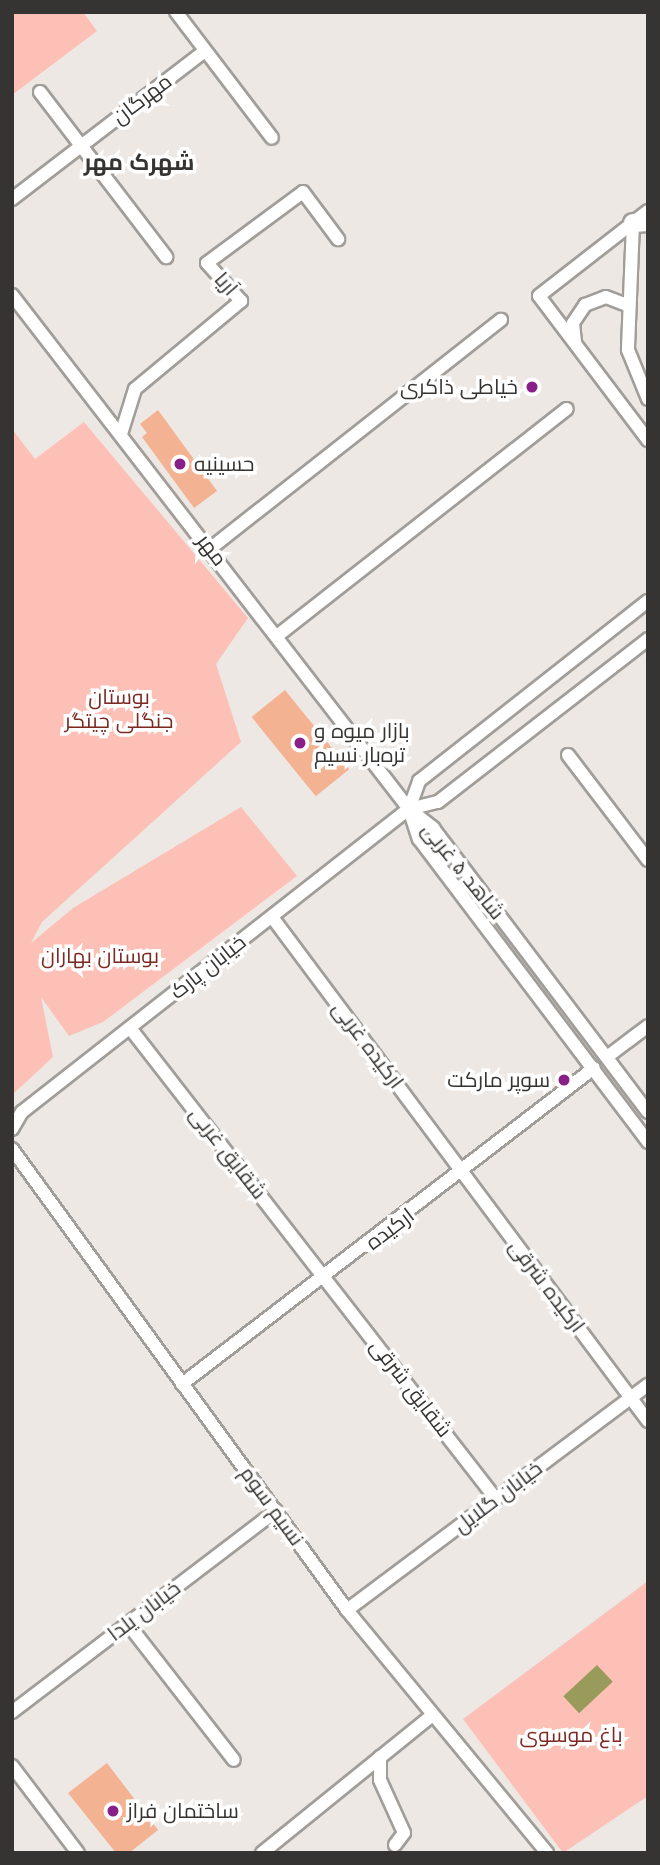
<!DOCTYPE html>
<html>
<head>
<meta charset="utf-8">
<style>
  body { margin:0 }
  #map { position:relative; width:660px; height:1865px; overflow:hidden; background:#ede8e4; font-family:Arial,Cairo,sans-serif }
  div>[style] { position:absolute }
  [style*='--x'] { left:calc(var(--x)*1px); top:calc(var(--y)*1px); width:calc(var(--w)*1px); rotate:calc(var(--a)*1deg) }
  .green>* { inset:0; background:#fdc0b6 }
  .water>* { inset:0; background:#999b5a; transform-origin:0 0 }
  .building>* { inset:0; background:#f3b392; transform-origin:0 0 }
  .roads { filter:drop-shadow(2px 0 #a19d99) drop-shadow(-2px 0 #a19d99) drop-shadow(0 2px #a19d99) drop-shadow(0 -2px #a19d99) }
  .street>* { height:12px; margin:-6px; padding:0 6px; transform-origin:6px; border-radius:6px; background:#fff }
  .secondary>* { height:18px; margin:-9px; padding:0 9px; transform-origin:9px; border-radius:9px; background:#fff }
  .dots>* { width:19px; height:19px; translate:-50% -50%; box-sizing:border-box; border:4px solid #fff; border-radius:50% }
  span { translate:-50% -50%; white-space:nowrap; text-align:center; line-height:1.15; -webkit-text-stroke:7px #fff; paint-order:stroke }
  .street-label { font-size:21px; color:#353432 }
  .poi-label { font-size:21px; color:#353432 }
  .right { translate:-100% -50%; text-align:right }
  .left { translate:0 -50%; text-align:left }
  .park-label { font-size:21px; color:#7c2921 }
  .neighbourhood-label { font-size:23px; color:#353432; font-weight:700 }
  .frame { position:absolute; inset:0; border:14px solid #353432; pointer-events:none }
</style>
</head>
<body>
<div id="map">
  <div class="green">
    <div style="clip-path:polygon(12px 12px,83px 12px,97px 31px,12px 95px)"></div>
    <div style="clip-path:polygon(84px 422px,248px 618px,216px 664px,241px 742px,42px 922px,31px 943px,73px 908px,241px 807px,297px 876px,103px 1022px,69px 1036px,41px 997px,53px 1057px,12px 1095px,12px 429px,35px 459px)"></div>
    <div style="clip-path:polygon(648px 1581px,648px 1796px,563px 1853px,463px 1719px)"></div>
  </div>
  <div class="water">
    <div style="left:597px;top:1665px;width:23px;height:46px;rotate:47deg"></div>
  </div>
  <div class="building">
    <div style="clip-path:polygon(158px 410px,217px 491px,194px 508px,142px 437px,147px 433px,140px 424px)"></div>
    <div style="left:285px;top:690px;width:102px;height:43px;rotate:51deg"></div>
    <div style="clip-path:polygon(107px 1763px,158px 1830px,129px 1853px,116px 1853px,68px 1793px)"></div>
  </div>
  <div class="roads">
    <div class="street">
      <div style="--x:176;--y:12;--w:158;--a:52.7"></div>
      <div style="--x:40;--y:92;--w:208;--a:52.6"></div>
      <div style="--x:12;--y:199;--w:243;--a:-37.5"></div>
      <div style="--x:648;--y:211;--w:138;--a:142.1"></div>
      <div style="--x:539;--y:296;--w:181;--a:52.9"></div>
      <div style="--x:633;--y:223;--w:127;--a:92.3"></div>
      <div style="--x:628;--y:350;--w:53;--a:67.8"></div>
      <div style="--x:12;--y:295;--w:649;--a:52.32"></div>
      <div style="--x:409;--y:809;--w:31;--a:38"></div>
      <div style="--x:433;--y:828;--w:356;--a:52.9"></div>
      <div style="--x:575;--y:342;--w:19;--a:-96"></div>
      <div style="--x:573;--y:323;--w:22;--a:-56"></div>
      <div style="--x:585;--y:305;--w:22;--a:-21"></div>
      <div style="--x:606;--y:297;--w:25;--a:21"></div>
      <div style="--x:121;--y:434;--w:47;--a:-72.7"></div>
      <div style="--x:135;--y:389;--w:138;--a:-39.7"></div>
      <div style="--x:241;--y:301;--w:51;--a:-131.8"></div>
      <div style="--x:207;--y:263;--w:119;--a:-36.5"></div>
      <div style="--x:303;--y:192;--w:59;--a:53.3"></div>
      <div style="--x:211;--y:548;--w:369;--a:-38.2"></div>
      <div style="--x:277;--y:636;--w:368;--a:-38.1"></div>
      <div style="--x:568;--y:755;--w:132;--a:52.7"></div>
      <div style="--x:409;--y:809;--w:32;--a:72"></div>
      <div style="--x:419;--y:839;--w:380;--a:52.9"></div>
      <div style="--x:409;--y:809;--w:30;--a:-70"></div>
      <div style="--x:419;--y:781;--w:291;--a:-38.2"></div>
      <div style="--x:272;--y:917;--w:629;--a:53.28"></div>
      <div style="--x:130;--y:1028;--w:596;--a:52.15"></div>
      <div style="--x:607;--y:1057;--w:51;--a:-37.1"></div>
      <div style="--x:12;--y:1129;--w:20;--a:-60"></div>
      <div style="--x:22;--y:1112;--w:492;--a:-38.1"></div>
      <div style="--x:409;--y:809;--w:30;--a:-14"></div>
      <div style="--x:438;--y:802;--w:266;--a:-37.8"></div>
      <div style="--x:12;--y:1149;--w:570;--a:53.99"></div>
      <div style="--x:347;--y:1610;--w:315;--a:50.5"></div>
      <div style="--x:182;--y:1384;--w:519;--a:-37.49"></div>
      <div style="--x:347;--y:1610;--w:376;--a:-36.8"></div>
      <div style="--x:128;--y:1624;--w:172;--a:52.1"></div>
      <div style="--x:12;--y:1712;--w:332;--a:-37.3"></div>
      <div style="--x:380;--y:1757;--w:23;--a:90"></div>
      <div style="--x:380;--y:1780;--w:58;--a:65.6"></div>
      <div style="--x:404;--y:1833;--w:15;--a:127"></div>
      <div style="--x:12;--y:1766;--w:109;--a:52.8"></div>
      <div style="--x:262;--y:1853;--w:216;--a:-39"></div>
    </div>
    <div class="secondary">
      <div style="--x:633;--y:223;--w:15;--a:-4"></div>
    </div>
  </div>
  <div class="dots">
    <div style="left:532px;top:387px;background:#872189"></div>
    <div style="left:180px;top:464px;background:#872189"></div>
    <div style="left:300px;top:743px;background:#872189"></div>
    <div style="left:564px;top:1080px;background:#872189"></div>
    <div style="left:113px;top:1811px;background:#872189"></div>
  </div>
  <div class="street-label">
    <span style="left:142px;top:99px;rotate:-37deg">مهرگان</span>
    <span style="left:226px;top:284px;rotate:49deg">آریا</span>
    <span style="left:212px;top:550px;rotate:53deg">مهر</span>
    <span style="left:463px;top:871px;rotate:51deg">شاهد ۵ غربی</span>
    <span style="left:208px;top:967px;rotate:-38deg">خیابان پارک</span>
    <span style="left:368px;top:1045px;rotate:53deg">ارکیده غربی</span>
    <span style="left:228px;top:1153px;rotate:52deg">شقایق غربی</span>
    <span style="left:390px;top:1229px;rotate:-37deg">ارکیده</span>
    <span style="left:547px;top:1286px;rotate:53deg">ارکیده شرقی</span>
    <span style="left:411px;top:1388px;rotate:52deg">شقایق شرقی</span>
    <span style="left:498px;top:1497px;rotate:-37deg">خیابان گلایل</span>
    <span style="left:272px;top:1506px;rotate:54deg">نسیم سوم</span>
    <span style="left:144px;top:1611px;rotate:-37deg">خیابان یلدا</span>
  </div>
  <div class="poi-label">
    <span class="right" style="left:518px;top:387px">خیاطی ذاکری</span>
    <span class="left" style="left:194px;top:464px">حسینیه</span>
    <span class="left" style="left:314px;top:743px">بازار میوه و<br>تره‌بار نسیم</span>
    <span class="right" style="left:550px;top:1080px">سوپر مارکت</span>
    <span class="left" style="left:127px;top:1811px">ساختمان فراز</span>
  </div>
  <div class="park-label">
    <span style="left:119px;top:709px">بوستان<br>جنگلی چیتگر</span>
    <span style="left:100px;top:956px">بوستان بهاران</span>
    <span style="left:571px;top:1735px">باغ موسوی</span>
  </div>
  <div class="neighbourhood-label">
    <span style="left:139px;top:162px">شهرک مهر</span>
  </div>
  <div class="frame"></div>
</div>
</body>
</html>
